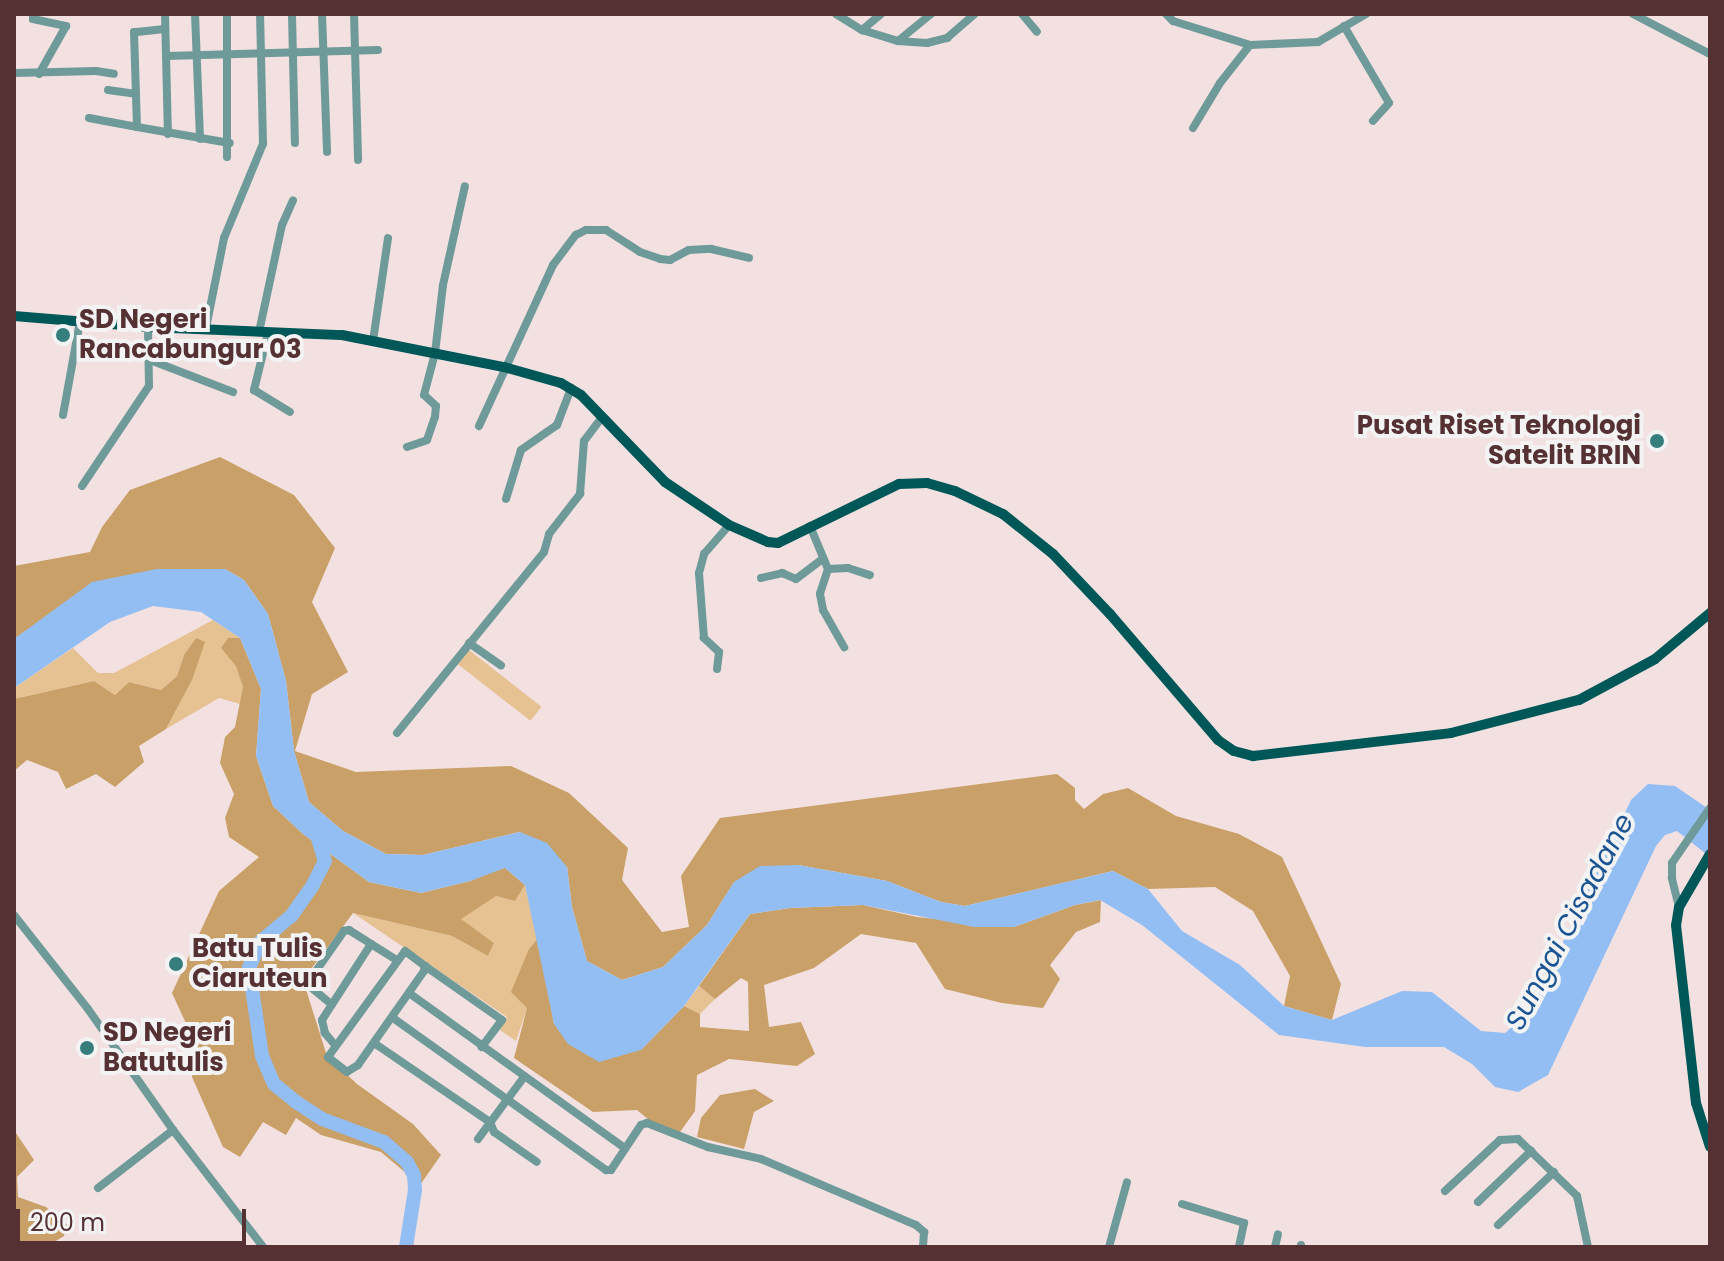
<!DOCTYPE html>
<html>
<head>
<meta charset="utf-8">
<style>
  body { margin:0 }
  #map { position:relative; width:1724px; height:1261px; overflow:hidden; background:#f3e0e1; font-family:Poppins,sans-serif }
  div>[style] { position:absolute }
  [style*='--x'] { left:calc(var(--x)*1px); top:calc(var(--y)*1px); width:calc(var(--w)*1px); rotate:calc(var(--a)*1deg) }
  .green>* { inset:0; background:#e6c292; transform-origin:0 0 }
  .forest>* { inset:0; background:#c9a067 }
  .water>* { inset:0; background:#93bef3 }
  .river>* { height:14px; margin:-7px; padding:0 7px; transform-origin:7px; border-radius:7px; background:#93bef3 }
  .minor>* { height:8px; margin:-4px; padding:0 4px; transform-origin:4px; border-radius:4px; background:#6e9a99 }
  .major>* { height:10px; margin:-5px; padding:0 5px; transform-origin:5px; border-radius:5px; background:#005757 }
  .dots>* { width:22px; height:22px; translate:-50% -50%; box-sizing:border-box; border:4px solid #f3f3f3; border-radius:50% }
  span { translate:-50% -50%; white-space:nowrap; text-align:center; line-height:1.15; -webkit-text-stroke:8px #f3f3f3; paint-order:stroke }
  .poi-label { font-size:26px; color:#553134; font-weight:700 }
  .left { translate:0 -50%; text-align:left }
  .right { translate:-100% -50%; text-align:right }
  .water-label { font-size:28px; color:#1b5493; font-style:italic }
  .frame { position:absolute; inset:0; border:16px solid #553134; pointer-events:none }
  .scale { position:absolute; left:16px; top:1209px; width:230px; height:36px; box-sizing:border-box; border:4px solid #553134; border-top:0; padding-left:10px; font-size:24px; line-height:28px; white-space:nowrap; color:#553134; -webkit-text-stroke:6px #f3f3f3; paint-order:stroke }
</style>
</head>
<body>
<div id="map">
  <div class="green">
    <div style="clip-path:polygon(213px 620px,240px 638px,228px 638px,243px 687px,240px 704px,219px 698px,166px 729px,192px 680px,184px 655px,177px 676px,161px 690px,129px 682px,115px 695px,94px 681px,14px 699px,14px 688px,73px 648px,98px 673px,114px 673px)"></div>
    <div style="left:469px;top:650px;width:92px;height:18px;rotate:38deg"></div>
    <div style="clip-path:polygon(525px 885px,538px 938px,529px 949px,527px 1008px,516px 1041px,500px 1030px,507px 1017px,353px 913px,452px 936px,488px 956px,494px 943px,461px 920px,464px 913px,496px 896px,515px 901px)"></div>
    <div style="clip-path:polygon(699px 986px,715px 999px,700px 1014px,684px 1006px)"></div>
  </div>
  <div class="forest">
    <div style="clip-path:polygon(220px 457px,294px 495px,335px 548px,312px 602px,348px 672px,312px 694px,295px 751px,356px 772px,511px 766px,569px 793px,628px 848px,622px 880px,662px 932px,689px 927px,681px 876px,720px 818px,1057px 774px,1075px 788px,1075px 800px,1084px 809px,1103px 794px,1128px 788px,1176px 816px,1239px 834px,1282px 857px,1341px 984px,1332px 1020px,1284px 1006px,1290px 976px,1253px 911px,1215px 887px,1148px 889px,1113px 871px,965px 906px,941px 902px,887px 881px,798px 865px,734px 882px,707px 925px,663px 967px,622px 980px,587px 961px,572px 907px,567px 867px,519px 832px,423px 855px,386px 854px,343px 831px,309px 802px,294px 751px,286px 681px,268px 614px,244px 580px,225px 569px,157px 569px,37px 623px,14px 639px,14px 566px,90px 552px,102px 527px,130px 490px)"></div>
    <div style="clip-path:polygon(196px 638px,205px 642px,192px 680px,166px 729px,139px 746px,144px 762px,115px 787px,96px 774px,66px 789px,58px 772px,27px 760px,14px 771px,14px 699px,94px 681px,115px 695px,129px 682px,161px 690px,177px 676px,184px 655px)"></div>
    <div style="clip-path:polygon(228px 638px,240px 638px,261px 689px,256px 756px,273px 806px,303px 834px,369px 882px,421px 893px,470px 881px,504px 867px,525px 885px,515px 901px,496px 896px,461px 919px,494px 943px,488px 956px,452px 936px,353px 913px,303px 980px,327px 1056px,357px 1084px,413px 1124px,441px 1155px,420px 1185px,381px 1152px,321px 1135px,296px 1118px,286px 1135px,263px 1122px,240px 1157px,223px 1147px,192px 1077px,196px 1045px,172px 993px,219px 891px,259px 857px,229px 837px,225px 818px,234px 794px,220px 763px,225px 737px,235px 727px,243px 687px,236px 666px,221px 648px)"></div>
    <div style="clip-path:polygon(1101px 900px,1100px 922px,1076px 932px,1050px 965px,1060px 979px,1043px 1008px,1002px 1003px,945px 989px,916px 943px,861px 934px,814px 968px,764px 985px,769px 1027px,801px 1022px,815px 1054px,797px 1066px,729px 1059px,697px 1075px,695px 1111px,680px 1132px,660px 1129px,637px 1110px,593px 1112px,514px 1058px,527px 1008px,511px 992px,529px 949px,538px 938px,554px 1024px,641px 1050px,684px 1006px,700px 1014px,700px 1027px,749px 1031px,748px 982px,741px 978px,715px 999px,699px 986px,750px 914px,790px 908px,863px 905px,917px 917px,1014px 927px,1075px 905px)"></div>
    <div style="clip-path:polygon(755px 1089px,774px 1101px,754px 1112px,744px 1149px,697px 1137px,701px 1118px,720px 1095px)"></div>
    <div style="clip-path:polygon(14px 1130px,34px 1160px,17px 1177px,18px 1197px,46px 1207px,67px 1225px,64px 1236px,46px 1247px,14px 1247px)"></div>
  </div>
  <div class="water">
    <div style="clip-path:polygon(157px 569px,225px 569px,244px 580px,268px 614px,286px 681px,294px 751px,309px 802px,343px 831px,386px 854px,423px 855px,520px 832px,547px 843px,567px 867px,572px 907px,587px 961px,622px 980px,663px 967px,707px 925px,734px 882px,760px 866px,798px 865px,887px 881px,941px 902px,965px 906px,1113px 871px,1148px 889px,1182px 931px,1240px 965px,1284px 1006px,1332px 1020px,1402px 991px,1432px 992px,1481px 1031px,1505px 1033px,1530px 1011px,1631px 800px,1648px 784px,1675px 786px,1710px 810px,1710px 857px,1677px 831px,1665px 835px,1656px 846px,1548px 1075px,1518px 1092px,1495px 1087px,1472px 1064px,1444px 1047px,1365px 1047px,1279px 1035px,1142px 925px,1100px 900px,1075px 905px,1014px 927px,974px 927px,863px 905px,790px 908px,750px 914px,684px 1006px,641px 1050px,599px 1062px,568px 1044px,554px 1024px,525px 885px,505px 868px,470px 881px,421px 893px,369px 882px,303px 834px,273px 806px,256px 756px,261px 689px,240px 638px,201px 612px,153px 606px,110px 622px,14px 688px,14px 639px,92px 582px)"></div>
  </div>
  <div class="river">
    <div style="--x:316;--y:832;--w:30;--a:73"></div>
    <div style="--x:325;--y:861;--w:27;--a:117"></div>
    <div style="--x:313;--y:885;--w:38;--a:125"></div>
    <div style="--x:291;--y:916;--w:39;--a:140"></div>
    <div style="--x:261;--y:941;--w:30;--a:114"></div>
    <div style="--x:249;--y:968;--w:89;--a:81.6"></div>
    <div style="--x:262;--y:1056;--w:30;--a:67"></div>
    <div style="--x:274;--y:1084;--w:28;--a:39"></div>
    <div style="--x:296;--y:1102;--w:31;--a:33"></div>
    <div style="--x:322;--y:1119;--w:66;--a:20.4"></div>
    <div style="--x:384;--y:1142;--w:30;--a:41"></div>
    <div style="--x:407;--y:1162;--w:15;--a:62"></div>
    <div style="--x:414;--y:1175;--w:15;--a:86"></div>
    <div style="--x:415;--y:1190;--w:58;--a:99"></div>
  </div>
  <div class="minor">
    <div style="--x:33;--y:14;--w:5;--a:90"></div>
    <div style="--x:33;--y:19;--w:34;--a:12"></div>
    <div style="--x:66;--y:26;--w:55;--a:119.4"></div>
    <div style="--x:165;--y:14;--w:120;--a:88.6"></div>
    <div style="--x:195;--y:14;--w:125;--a:87.7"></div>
    <div style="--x:227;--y:14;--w:143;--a:90"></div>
    <div style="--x:292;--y:14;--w:129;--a:88.7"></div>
    <div style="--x:322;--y:14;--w:138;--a:87.9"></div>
    <div style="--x:354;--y:14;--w:146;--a:88.4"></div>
    <div style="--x:836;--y:14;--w:31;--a:32"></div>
    <div style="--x:862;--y:30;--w:38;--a:17"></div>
    <div style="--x:898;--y:41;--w:29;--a:4"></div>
    <div style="--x:927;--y:43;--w:21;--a:-14"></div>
    <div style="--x:947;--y:38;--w:37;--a:-41"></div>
    <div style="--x:1022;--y:14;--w:23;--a:50"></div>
    <div style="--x:1166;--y:14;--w:10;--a:45"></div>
    <div style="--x:1173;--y:21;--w:81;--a:17.3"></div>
    <div style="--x:1250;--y:45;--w:68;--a:-2.5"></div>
    <div style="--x:1318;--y:42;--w:56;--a:-30.3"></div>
    <div style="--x:1633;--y:14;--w:87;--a:27.5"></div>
    <div style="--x:1344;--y:26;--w:89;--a:59.7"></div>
    <div style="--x:1389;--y:103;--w:24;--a:132"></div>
    <div style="--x:165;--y:29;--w:31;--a:174"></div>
    <div style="--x:134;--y:32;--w:95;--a:88.2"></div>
    <div style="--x:137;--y:127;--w:94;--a:9.8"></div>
    <div style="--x:862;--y:30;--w:25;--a:-40"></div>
    <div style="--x:898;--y:41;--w:43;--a:-39.3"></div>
    <div style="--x:167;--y:56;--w:211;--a:-1.6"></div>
    <div style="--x:14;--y:73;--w:82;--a:-1.4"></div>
    <div style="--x:96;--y:71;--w:18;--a:9"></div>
    <div style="--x:108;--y:90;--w:28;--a:8"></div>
    <div style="--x:89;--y:118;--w:49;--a:10.6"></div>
    <div style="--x:1193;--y:128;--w:52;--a:-59"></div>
    <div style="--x:1220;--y:83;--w:48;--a:-51.7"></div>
    <div style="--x:206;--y:328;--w:92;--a:-78.7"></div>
    <div style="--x:224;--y:238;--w:102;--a:-67.5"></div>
    <div style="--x:263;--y:144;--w:130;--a:-91.3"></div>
    <div style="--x:259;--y:332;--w:109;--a:-77.9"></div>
    <div style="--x:282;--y:225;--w:27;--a:-66"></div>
    <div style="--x:268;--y:333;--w:59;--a:103.8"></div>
    <div style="--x:254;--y:390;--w:42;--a:31.4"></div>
    <div style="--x:373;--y:341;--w:104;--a:-81.7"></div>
    <div style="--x:150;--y:360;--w:89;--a:21.1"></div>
    <div style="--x:63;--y:415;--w:96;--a:-79.7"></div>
    <div style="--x:479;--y:426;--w:177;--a:-65.3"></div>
    <div style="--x:553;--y:265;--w:38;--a:-53"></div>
    <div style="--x:576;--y:235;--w:11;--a:-27"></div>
    <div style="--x:586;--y:230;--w:20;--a:0"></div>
    <div style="--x:606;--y:230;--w:40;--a:32.9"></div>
    <div style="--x:640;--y:252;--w:21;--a:19"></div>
    <div style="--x:660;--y:259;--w:10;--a:6"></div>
    <div style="--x:670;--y:260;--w:21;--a:-28"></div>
    <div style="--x:689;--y:250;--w:22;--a:-3"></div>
    <div style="--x:711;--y:249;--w:39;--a:13"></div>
    <div style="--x:407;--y:447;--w:21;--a:-19"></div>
    <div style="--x:427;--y:440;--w:24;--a:-71"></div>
    <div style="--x:435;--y:417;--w:11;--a:-85"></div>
    <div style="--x:436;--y:406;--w:16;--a:-137"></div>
    <div style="--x:424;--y:395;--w:43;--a:-75.3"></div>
    <div style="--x:435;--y:353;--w:68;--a:-83.3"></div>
    <div style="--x:443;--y:285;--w:101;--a:-77.5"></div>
    <div style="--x:82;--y:486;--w:120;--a:-56.2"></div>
    <div style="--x:149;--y:386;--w:59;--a:-91"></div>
    <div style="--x:506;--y:499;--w:51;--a:-73"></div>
    <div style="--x:521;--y:450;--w:44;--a:-34.8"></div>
    <div style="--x:557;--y:425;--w:40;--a:-69"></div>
    <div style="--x:810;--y:526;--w:47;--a:67.3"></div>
    <div style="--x:828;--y:569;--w:26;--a:108"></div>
    <div style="--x:820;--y:594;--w:16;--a:79"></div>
    <div style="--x:823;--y:610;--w:43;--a:60.4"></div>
    <div style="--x:828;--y:569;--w:20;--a:-3"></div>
    <div style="--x:848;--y:568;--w:23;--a:18"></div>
    <div style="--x:761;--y:578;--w:22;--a:-13"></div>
    <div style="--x:782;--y:573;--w:15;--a:23"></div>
    <div style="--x:796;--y:579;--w:34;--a:-37"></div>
    <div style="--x:469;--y:643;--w:39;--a:35"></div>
    <div style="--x:717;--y:669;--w:17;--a:-83"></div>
    <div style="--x:719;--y:652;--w:21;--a:-137"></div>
    <div style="--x:704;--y:638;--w:65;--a:-94.4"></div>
    <div style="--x:699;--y:573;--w:20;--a:-75"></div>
    <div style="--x:704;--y:554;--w:38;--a:-49"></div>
    <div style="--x:397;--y:733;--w:233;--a:-50.9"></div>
    <div style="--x:544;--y:552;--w:19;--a:-74"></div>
    <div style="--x:549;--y:534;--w:51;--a:-52.2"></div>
    <div style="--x:580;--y:494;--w:53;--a:-85.7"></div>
    <div style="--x:584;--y:441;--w:30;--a:-53"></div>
    <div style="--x:1679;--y:907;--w:30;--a:-104"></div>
    <div style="--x:1672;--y:878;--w:15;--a:-90"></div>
    <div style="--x:1672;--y:863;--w:67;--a:-55.4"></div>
    <div style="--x:14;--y:915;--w:120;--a:51.8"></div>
    <div style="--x:88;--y:1009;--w:148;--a:54.9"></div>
    <div style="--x:173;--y:1130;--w:148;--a:52.4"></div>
    <div style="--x:405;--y:951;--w:25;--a:37"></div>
    <div style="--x:425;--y:966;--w:5;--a:101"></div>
    <div style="--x:424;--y:971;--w:115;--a:125.1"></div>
    <div style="--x:358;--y:1065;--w:13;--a:148"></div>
    <div style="--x:347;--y:1072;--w:24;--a:-142"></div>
    <div style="--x:328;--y:1057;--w:131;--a:-54"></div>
    <div style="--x:425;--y:966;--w:94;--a:35"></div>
    <div style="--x:502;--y:1020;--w:34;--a:127"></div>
    <div style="--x:409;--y:993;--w:266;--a:35.7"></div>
    <div style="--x:331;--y:1004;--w:31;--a:-140"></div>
    <div style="--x:307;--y:984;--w:65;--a:-55.1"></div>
    <div style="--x:344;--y:931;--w:5;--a:-11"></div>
    <div style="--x:349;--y:930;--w:26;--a:32"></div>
    <div style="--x:393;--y:1018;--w:262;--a:35.5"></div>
    <div style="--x:606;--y:1170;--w:5;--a:0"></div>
    <div style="--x:611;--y:1170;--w:54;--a:-56.3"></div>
    <div style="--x:641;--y:1125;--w:6;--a:-18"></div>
    <div style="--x:647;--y:1123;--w:66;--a:21.5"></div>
    <div style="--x:708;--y:1147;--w:54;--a:12.8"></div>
    <div style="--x:761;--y:1159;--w:168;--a:23.1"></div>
    <div style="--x:916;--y:1225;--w:11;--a:41"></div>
    <div style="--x:924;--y:1232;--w:15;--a:94"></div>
    <div style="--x:374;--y:1043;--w:140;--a:34.3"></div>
    <div style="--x:490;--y:1122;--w:11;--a:68"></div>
    <div style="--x:494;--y:1132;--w:52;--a:34.9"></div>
    <div style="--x:335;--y:1045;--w:16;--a:-130"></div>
    <div style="--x:325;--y:1033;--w:13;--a:-103"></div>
    <div style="--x:322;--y:1020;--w:90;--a:-57.2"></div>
    <div style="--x:371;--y:944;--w:31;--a:32"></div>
    <div style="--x:478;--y:1139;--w:77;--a:-53.4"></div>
    <div style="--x:98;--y:1188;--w:95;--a:-37.7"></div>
    <div style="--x:1445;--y:1191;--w:75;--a:-42.8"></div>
    <div style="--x:1500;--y:1140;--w:18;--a:-3"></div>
    <div style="--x:1518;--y:1139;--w:82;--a:44"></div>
    <div style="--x:1577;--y:1196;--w:52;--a:77.8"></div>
    <div style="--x:1478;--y:1202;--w:74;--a:-43.9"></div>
    <div style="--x:1182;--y:1204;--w:65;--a:17"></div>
    <div style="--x:1244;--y:1223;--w:25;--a:102"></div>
    <div style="--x:1498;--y:1225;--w:77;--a:-43.4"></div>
    <div style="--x:1109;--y:1247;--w:67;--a:-74.5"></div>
    <div style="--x:1275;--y:1247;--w:13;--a:-77"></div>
    <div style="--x:1301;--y:1247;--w:2;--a:-90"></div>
  </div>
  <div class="major">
    <div style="--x:14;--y:316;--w:134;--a:4.7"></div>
    <div style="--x:148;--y:327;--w:194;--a:2.4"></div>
    <div style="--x:342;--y:335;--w:165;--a:11.2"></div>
    <div style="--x:504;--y:367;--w:59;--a:15.7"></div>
    <div style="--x:561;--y:383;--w:23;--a:31"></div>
    <div style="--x:581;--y:395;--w:121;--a:46"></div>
    <div style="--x:665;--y:482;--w:77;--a:33.9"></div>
    <div style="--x:729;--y:525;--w:43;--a:23.6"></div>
    <div style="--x:768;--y:542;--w:10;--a:6"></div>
    <div style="--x:778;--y:543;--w:135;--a:-26"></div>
    <div style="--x:899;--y:484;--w:28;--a:-2"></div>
    <div style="--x:927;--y:483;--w:29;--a:16"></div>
    <div style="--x:955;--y:491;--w:53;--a:25.6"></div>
    <div style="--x:1003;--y:514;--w:64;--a:38.7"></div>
    <div style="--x:1053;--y:554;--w:83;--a:46.5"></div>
    <div style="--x:1110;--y:614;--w:166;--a:49.4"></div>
    <div style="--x:1218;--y:740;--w:19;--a:35"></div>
    <div style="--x:1234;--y:751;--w:20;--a:15"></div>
    <div style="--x:1253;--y:756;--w:199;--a:-6.6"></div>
    <div style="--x:1451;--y:733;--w:132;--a:-14.5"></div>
    <div style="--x:1579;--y:700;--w:86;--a:-28.3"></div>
    <div style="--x:1655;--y:659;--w:72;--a:-39.9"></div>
    <div style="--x:1710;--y:854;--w:61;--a:120.3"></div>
    <div style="--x:1679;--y:907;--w:18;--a:99"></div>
    <div style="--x:1676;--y:925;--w:179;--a:83.6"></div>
    <div style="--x:1696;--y:1103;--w:46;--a:72.3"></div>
  </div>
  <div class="dots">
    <div style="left:63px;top:335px;background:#357e7d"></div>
    <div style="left:1657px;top:441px;background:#357e7d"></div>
    <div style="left:176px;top:964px;background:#357e7d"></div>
    <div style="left:87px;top:1048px;background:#357e7d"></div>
  </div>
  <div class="poi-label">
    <span class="left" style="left:79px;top:335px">SD Negeri<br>Rancabungur 03</span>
    <span class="right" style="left:1641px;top:441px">Pusat Riset Teknologi<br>Satelit BRIN</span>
    <span class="left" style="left:192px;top:964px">Batu Tulis<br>Ciaruteun</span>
    <span class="left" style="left:103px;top:1048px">SD Negeri<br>Batutulis</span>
  </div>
  <div class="water-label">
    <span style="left:1570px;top:922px;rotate:-62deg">Sungai Cisadane</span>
  </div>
  <div class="frame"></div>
  <div class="scale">200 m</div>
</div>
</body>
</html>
